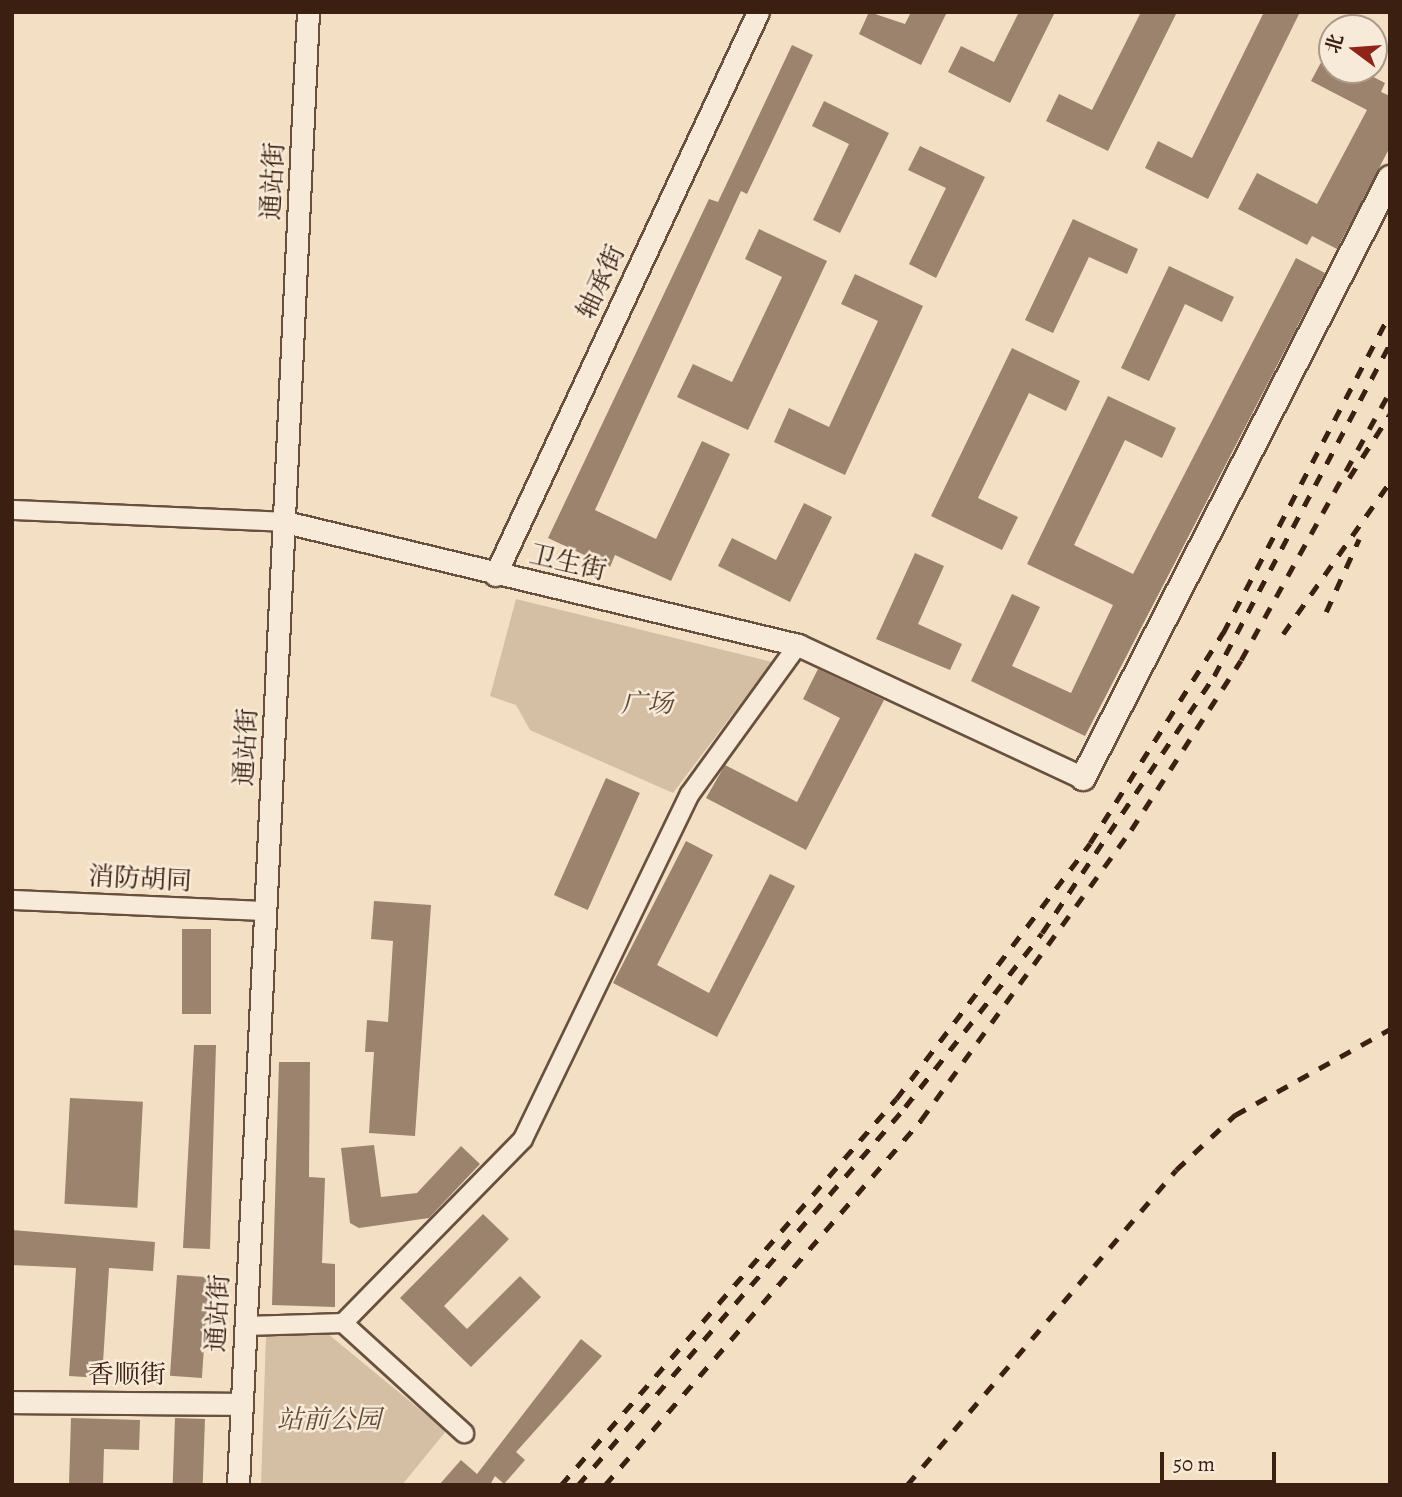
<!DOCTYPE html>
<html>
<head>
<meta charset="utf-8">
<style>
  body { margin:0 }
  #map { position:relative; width:1402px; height:1497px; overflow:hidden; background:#f3dfc3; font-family:Alegreya,"Noto Serif SC",serif }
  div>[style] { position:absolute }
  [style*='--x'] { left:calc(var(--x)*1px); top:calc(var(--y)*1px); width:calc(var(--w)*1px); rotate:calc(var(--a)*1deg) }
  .green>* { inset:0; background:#d4bfa5 }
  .building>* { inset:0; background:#9b836e; transform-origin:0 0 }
  .roads { filter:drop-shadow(2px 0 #69503e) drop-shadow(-2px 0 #69503e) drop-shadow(0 2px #69503e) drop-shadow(0 -2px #69503e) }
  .minor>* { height:18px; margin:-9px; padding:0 9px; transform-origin:9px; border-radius:9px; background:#f7ead8 }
  .tertiary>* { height:21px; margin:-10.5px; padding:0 10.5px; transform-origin:10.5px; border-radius:10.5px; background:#f7ead8 }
  .secondary>* { height:24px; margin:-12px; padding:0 12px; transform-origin:12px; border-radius:12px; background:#f7ead8 }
  .rail>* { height:4.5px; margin-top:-2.25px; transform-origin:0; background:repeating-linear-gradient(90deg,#3b2011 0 12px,transparent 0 24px) }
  span { translate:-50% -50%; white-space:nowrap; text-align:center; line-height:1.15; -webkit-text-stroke:5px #f7ead8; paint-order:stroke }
  .street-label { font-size:26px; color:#3b2011 }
  .park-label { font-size:26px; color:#614836; font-style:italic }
  .frame { position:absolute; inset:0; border:14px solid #3b2011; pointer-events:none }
  .north { position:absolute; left:1318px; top:14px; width:70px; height:70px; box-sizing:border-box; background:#f7ead8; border:2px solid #ac9988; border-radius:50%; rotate:286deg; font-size:19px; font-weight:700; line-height:28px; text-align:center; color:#3b2011 }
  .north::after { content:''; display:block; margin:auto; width:24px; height:32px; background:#8f2418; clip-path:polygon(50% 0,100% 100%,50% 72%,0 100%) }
  .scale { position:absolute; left:1160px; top:1452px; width:116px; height:32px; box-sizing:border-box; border:4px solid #3b2011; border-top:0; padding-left:9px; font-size:21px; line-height:24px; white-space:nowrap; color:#3b2011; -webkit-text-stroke:5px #f7ead8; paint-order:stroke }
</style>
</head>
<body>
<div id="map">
  <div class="green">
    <div style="clip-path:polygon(516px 599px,772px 662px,673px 793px,530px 730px,516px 705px,490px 696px)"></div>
    <div style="clip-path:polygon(328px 1334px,446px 1431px,402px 1485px,261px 1485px,266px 1336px)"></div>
  </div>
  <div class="building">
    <div style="clip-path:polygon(869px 12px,905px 24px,911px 12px,947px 12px,921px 65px,859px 34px)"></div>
    <div style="clip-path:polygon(1019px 12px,1055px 12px,1010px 103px,948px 72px,961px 46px,994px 62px)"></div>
    <div style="clip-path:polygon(1141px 12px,1177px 12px,1108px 151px,1046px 121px,1059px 94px,1092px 110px)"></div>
    <div style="clip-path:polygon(1264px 12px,1300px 12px,1208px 199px,1145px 168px,1158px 141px,1192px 158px)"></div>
    <div style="clip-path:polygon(1332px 42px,1332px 70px,1360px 70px,1385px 83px,1381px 92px,1390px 96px,1390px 147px,1337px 249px,1312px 236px,1307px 245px,1238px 209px,1257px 173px,1317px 204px,1367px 110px,1311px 81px)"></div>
    <div style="clip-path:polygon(792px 45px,813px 55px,747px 194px,741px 191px,595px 510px,656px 539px,702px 441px,730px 454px,671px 581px,615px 555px,610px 567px,548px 538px,709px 199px,718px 202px)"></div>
    <div style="clip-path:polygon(824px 101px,889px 133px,840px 233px,813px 220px,849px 144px,812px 126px)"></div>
    <div style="clip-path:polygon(920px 146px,985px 177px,936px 278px,909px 264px,946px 188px,908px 170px)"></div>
    <div style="clip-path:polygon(1073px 219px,1138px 249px,1127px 274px,1089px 257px,1053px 333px,1025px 320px)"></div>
    <div style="clip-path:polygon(759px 229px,827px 261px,748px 430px,677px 397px,693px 364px,732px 382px,782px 277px,745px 259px)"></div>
    <div style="clip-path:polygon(1296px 258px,1325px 273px,1085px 736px,971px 681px,1012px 594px,1040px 607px,1012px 666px,1071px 693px,1113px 605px,1027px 564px,1108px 396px,1176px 428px,1162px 458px,1125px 440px,1074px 545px,1133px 574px)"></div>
    <div style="clip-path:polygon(1169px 266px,1234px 297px,1222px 322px,1185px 304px,1149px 381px,1121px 368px)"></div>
    <div style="clip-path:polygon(855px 274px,923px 306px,845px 475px,774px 442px,789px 408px,829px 427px,878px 321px,841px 304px)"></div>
    <div style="clip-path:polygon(1012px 348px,1080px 381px,1066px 411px,1029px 393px,978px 498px,1018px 517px,1002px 550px,931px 516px)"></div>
    <div style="clip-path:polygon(804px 503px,832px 517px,790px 602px,718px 566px,732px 538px,776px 560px)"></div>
    <div style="clip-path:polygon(915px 553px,944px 566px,918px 624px,962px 644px,950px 670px,876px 639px)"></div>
    <div style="clip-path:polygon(818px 669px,884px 700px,806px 850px,706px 798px,725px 765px,797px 802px,840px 718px,803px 699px)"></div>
    <div style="left:606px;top:778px;width:37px;height:128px;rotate:24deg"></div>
    <div style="clip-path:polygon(686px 841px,713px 855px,657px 965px,709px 993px,770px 874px,795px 886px,717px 1037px,613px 983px)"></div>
    <div style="clip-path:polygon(374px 901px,431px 905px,415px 1136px,369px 1133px,374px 1052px,365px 1052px,367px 1020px,388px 1022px,393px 941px,371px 939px)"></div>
    <div style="left:182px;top:929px;width:29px;height:85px"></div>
    <div style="clip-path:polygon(194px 1045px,216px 1045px,210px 1249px,183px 1248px)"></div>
    <div style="clip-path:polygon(279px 1062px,310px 1062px,309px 1177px,325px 1178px,322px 1263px,335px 1264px,335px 1307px,272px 1305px)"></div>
    <div style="left:70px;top:1098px;width:73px;height:106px;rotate:3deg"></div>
    <div style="clip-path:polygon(374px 1145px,381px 1197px,417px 1193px,461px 1146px,480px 1164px,429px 1218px,359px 1228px,350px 1223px,341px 1148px)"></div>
    <div style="clip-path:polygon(483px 1214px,509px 1239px,444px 1306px,467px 1329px,520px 1276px,541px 1297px,471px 1367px,400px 1298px)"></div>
    <div style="clip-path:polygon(12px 1230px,155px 1242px,153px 1271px,109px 1268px,102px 1378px,69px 1376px,76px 1268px,12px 1265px)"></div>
    <div style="left:177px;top:1275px;width:32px;height:101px;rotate:4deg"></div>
    <div style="clip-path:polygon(581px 1339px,602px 1356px,516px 1452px,525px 1460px,504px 1484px,495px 1476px,490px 1485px,439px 1485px,461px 1460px,477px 1474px)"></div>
    <div style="clip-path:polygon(71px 1418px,140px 1420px,139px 1450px,104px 1449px,103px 1485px,69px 1485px)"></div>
    <div style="left:175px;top:1418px;width:30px;height:67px;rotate:2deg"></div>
  </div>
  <div class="roads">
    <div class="minor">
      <div style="--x:12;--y:510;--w:273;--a:2.5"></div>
      <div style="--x:12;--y:900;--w:254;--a:2.5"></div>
      <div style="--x:343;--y:1323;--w:164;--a:42.3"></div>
      <div style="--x:246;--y:1326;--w:97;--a:-1.8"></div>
      <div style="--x:343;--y:1323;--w:257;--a:-45.6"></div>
      <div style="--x:523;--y:1139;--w:383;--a:-64.2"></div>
      <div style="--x:690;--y:794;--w:184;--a:-54.1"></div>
    </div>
    <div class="tertiary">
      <div style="--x:285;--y:522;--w:528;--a:13.48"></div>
      <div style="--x:798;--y:645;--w:315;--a:25"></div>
      <div style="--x:495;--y:575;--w:621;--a:-64.96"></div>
      <div style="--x:12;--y:1402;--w:230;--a:0.5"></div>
      <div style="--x:238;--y:1485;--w:1475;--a:-87.28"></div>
    </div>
    <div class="secondary">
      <div style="--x:1083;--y:778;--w:674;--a:-62.9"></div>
    </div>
  </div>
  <div class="rail">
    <div style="--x:1349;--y:478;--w:76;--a:-57.4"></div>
    <div style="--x:1326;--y:612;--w:80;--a:-65.7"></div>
    <div style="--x:1283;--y:634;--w:186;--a:-54.9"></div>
    <div style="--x:561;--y:1485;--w:511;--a:-49.05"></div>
    <div style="--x:896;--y:1099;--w:321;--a:-52.8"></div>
    <div style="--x:1090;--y:843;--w:249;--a:-57.7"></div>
    <div style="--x:1223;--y:633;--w:361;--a:-62.4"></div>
    <div style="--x:578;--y:1485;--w:500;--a:-49.1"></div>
    <div style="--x:905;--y:1107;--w:221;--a:-51.8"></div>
    <div style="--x:1042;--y:933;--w:309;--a:-56.2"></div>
    <div style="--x:1214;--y:676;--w:377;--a:-62.1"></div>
    <div style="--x:605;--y:1485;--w:483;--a:-49.1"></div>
    <div style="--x:921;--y:1120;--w:358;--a:-54.1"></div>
    <div style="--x:1131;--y:830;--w:202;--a:-57.1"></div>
    <div style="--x:1241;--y:660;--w:308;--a:-61"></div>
    <div style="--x:907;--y:1485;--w:414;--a:-49.5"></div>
    <div style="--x:1176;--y:1170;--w:81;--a:-43"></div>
    <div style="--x:1235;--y:1115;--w:177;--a:-29"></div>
  </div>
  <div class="street-label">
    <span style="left:273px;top:181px;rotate:-87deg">通站街</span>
    <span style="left:601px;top:282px;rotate:-65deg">轴承街</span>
    <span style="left:568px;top:563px;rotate:13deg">卫生街</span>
    <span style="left:246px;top:747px;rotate:-87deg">通站街</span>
    <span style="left:140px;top:879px;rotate:3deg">消防胡同</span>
    <span style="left:218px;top:1313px;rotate:-87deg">通站街</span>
    <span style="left:127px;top:1375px">香顺街</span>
  </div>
  <div class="park-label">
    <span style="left:647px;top:704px">广场</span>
    <span style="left:329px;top:1420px">站前公园</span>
  </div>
  <div class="frame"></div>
  <div class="north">北</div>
  <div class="scale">50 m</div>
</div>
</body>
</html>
